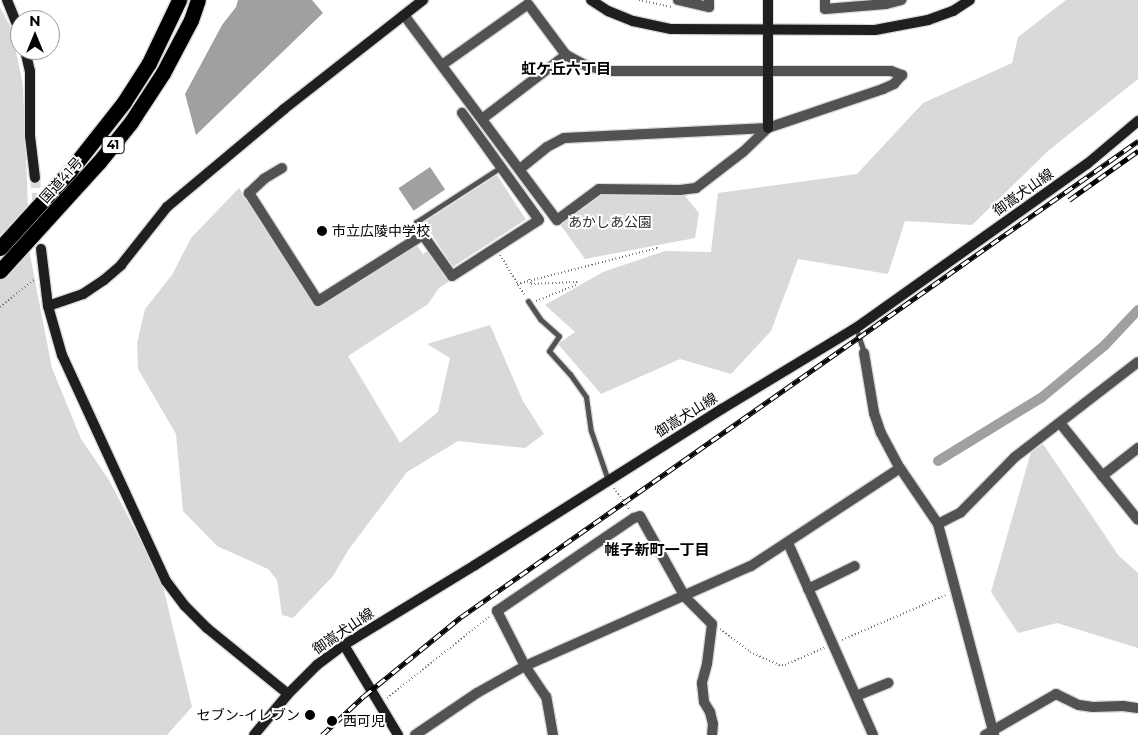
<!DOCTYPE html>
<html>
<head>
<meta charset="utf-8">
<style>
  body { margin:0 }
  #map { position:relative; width:1138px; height:735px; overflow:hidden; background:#fff; font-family:Montserrat,"Noto Sans JP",sans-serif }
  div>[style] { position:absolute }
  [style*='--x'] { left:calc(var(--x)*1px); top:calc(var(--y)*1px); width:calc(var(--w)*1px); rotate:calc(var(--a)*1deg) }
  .green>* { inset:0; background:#d9d9d9; transform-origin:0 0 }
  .water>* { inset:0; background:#a0a0a0; transform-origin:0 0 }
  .canal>* { height:10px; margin:-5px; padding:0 5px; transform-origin:5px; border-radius:5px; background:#a0a0a0 }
  .secondary-tunnel>* { height:10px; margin-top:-5px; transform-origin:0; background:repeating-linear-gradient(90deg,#d9d9d9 0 10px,transparent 0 15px) }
  .path>* { height:2px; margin-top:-1px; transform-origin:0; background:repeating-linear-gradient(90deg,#747474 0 1px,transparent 0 3.5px) }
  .roads { filter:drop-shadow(1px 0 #dbdbdb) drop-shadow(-1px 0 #dbdbdb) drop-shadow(0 1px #dbdbdb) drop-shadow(0 -1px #dbdbdb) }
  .lane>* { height:5px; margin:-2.5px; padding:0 2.5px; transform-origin:2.5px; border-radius:2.5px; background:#525252 }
  .street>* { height:10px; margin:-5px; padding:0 5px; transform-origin:5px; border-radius:5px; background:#525252 }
  .secondary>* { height:10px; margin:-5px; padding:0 5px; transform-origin:5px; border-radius:5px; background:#1f1f1f }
  .highway>* { height:15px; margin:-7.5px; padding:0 7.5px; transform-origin:7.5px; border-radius:7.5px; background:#000 }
  .rail>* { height:5px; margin-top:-2.5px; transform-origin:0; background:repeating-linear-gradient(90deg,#fff 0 9px,#000 0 18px); box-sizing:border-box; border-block:1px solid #000 }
  .dots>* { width:14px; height:14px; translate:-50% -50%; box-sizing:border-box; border:2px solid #fff; border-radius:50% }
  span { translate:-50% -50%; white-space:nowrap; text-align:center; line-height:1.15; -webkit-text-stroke:4px #fff; paint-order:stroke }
  .shield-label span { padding:1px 4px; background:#fff; border:1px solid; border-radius:4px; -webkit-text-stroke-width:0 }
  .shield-label { font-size:12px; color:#000; font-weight:700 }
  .street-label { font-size:14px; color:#000 }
  .park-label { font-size:14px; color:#303030 }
  .poi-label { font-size:14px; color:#000 }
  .left { translate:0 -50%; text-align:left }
  .right { translate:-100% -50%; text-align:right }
  .neighbourhood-label { font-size:15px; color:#000; font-weight:700 }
  .north { position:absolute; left:10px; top:10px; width:50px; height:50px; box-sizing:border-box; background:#fff; border:1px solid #999; border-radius:50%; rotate:0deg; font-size:14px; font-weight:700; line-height:20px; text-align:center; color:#000 }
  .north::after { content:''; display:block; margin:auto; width:18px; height:22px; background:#000; clip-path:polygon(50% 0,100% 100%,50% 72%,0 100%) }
</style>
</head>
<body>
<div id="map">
  <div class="green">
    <div style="clip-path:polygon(1066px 0,1138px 0,1138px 79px,1048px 151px,972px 225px,905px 221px,888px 274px,798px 259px,771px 331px,731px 374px,680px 359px,601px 394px,558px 344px,575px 332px,545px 305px,603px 272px,665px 251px,711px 252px,718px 193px,857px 174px,923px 103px,1012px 63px,1018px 37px)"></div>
    <div style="clip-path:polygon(0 7px,11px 28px,23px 85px,30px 255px,52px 368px,81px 439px,109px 480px,162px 582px,192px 707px,167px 735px,0 735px)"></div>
    <div style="left:497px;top:175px;width:53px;height:87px;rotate:57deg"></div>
    <div style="clip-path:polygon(239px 188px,316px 307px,416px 244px,423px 254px,429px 250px,450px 281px,439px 288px,428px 304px,348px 356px,400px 443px,438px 412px,450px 358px,427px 344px,490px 325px,523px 401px,544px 434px,525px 448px,458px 441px,407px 472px,349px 549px,333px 576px,293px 618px,282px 615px,277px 580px,268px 569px,217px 546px,183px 511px,176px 434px,138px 369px,137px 343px,145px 309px,172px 275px,191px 238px)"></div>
    <div style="clip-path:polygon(599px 189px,680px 190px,699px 213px,695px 238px,585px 259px,557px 220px)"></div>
    <div style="clip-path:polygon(1043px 444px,1119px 556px,1138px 573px,1138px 648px,1057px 623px,1018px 633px,991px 592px,1031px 452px)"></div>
  </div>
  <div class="water">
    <div style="clip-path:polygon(238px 0,312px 0,323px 13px,196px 135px,185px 94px,222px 25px,236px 7px)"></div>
    <div style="left:430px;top:167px;width:27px;height:38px;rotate:56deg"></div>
  </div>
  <div class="canal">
    <div style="--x:938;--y:461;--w:121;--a:-31.5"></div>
    <div style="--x:1041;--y:398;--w:83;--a:-39.6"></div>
    <div style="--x:1105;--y:345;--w:48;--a:-46.7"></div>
  </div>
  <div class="secondary-tunnel">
    <div style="--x:35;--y:178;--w:31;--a:84"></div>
  </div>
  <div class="path">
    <div style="--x:639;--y:0;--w:33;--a:12"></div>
    <div style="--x:500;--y:255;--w:46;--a:58.4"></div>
    <div style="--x:529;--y:279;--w:5;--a:68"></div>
    <div style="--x:531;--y:284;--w:46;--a:-2.5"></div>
    <div style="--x:577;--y:282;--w:3;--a:108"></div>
    <div style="--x:576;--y:285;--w:43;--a:158.2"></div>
    <div style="--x:517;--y:284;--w:145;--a:-14.4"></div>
    <div style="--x:657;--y:248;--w:2;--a:-117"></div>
    <div style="--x:0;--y:307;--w:45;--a:-38.7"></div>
    <div style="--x:614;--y:488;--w:27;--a:54"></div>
    <div style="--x:720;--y:629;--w:38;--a:37"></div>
    <div style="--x:750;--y:652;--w:32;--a:24"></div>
    <div style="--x:779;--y:665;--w:6;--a:0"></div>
    <div style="--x:785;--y:665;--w:43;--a:-23.6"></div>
    <div style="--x:842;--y:640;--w:113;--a:-23.4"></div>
    <div style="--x:387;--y:698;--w:130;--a:-38.5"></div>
  </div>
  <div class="roads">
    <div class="lane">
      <div style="--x:423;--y:235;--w:15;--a:-118"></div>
      <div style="--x:416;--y:222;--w:101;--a:-32.9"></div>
      <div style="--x:528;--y:301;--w:22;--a:56"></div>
      <div style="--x:540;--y:319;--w:25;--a:42"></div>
      <div style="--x:559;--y:336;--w:18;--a:124"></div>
      <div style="--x:549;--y:351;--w:31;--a:48"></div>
      <div style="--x:570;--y:374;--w:28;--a:55"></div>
      <div style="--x:586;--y:397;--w:34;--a:82"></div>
      <div style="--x:591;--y:431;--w:52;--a:70.9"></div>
      <div style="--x:856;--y:328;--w:26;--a:72"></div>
    </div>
    <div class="street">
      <div style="--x:678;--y:0;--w:32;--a:13"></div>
      <div style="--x:709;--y:7;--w:7;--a:-90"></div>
      <div style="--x:825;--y:0;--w:9;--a:90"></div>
      <div style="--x:825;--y:9;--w:61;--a:-4.7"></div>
      <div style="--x:886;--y:4;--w:16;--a:-15"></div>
      <div style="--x:404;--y:15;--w:256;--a:53.3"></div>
      <div style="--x:557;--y:220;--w:52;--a:-36.4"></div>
      <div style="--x:599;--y:189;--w:81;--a:0.7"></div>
      <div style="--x:680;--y:190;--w:16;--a:-7"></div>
      <div style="--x:696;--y:188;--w:59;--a:-37.5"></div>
      <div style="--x:743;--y:152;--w:35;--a:-44"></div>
      <div style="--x:442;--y:65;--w:105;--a:-35.3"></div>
      <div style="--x:528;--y:4;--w:64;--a:53.3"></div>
      <div style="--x:566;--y:55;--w:24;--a:28"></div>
      <div style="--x:587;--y:66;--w:23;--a:13"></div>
      <div style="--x:609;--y:71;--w:282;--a:0"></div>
      <div style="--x:891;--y:71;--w:12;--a:20"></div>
      <div style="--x:902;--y:75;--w:12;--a:132"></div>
      <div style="--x:894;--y:84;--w:12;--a:156"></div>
      <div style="--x:883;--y:89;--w:121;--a:161.3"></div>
      <div style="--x:768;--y:128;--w:204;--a:177.2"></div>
      <div style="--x:564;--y:138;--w:19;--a:152"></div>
      <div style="--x:547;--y:147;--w:35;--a:141"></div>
      <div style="--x:482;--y:119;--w:106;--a:-37.3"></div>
      <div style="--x:282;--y:168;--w:21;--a:149"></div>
      <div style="--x:264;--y:179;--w:21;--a:137"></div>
      <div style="--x:249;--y:193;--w:128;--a:57.4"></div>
      <div style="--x:318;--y:301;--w:124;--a:-32.2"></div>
      <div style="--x:423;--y:235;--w:50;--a:54.7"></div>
      <div style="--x:452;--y:276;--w:103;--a:-32.8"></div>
      <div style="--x:539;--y:220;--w:132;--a:-125.7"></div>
      <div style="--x:864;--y:353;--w:61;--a:80.5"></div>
      <div style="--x:874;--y:413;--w:21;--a:71"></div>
      <div style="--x:881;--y:433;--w:40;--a:62"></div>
      <div style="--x:900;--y:468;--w:68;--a:55.8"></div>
      <div style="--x:938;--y:524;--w:218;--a:75.1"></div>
      <div style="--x:1060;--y:423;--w:124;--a:51.2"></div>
      <div style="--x:1102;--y:476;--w:46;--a:-37.9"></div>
      <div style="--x:938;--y:524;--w:25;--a:-27"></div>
      <div style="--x:960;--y:513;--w:78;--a:-45.5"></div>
      <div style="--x:1015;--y:457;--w:155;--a:-37.7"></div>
      <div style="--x:788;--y:543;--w:210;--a:66.1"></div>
      <div style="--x:808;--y:589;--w:52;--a:-26.1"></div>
      <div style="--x:856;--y:696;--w:35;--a:-22"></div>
      <div style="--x:415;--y:735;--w:75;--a:-34.1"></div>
      <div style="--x:477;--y:693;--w:55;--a:-29.4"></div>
      <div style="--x:525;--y:666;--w:247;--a:-23.9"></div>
      <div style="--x:751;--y:566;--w:178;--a:-33.3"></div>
      <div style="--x:553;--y:735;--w:39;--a:-100"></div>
      <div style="--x:546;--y:697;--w:37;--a:-124"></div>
      <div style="--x:525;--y:666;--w:62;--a:-117"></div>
      <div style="--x:497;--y:611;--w:166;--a:-34.2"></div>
      <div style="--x:634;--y:518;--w:6;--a:-18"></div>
      <div style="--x:640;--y:516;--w:93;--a:60.9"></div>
      <div style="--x:685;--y:597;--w:38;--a:45"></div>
      <div style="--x:712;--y:624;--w:40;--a:97.1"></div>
      <div style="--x:707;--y:664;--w:20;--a:105"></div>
      <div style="--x:702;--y:683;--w:19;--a:84"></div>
      <div style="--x:704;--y:702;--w:12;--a:59"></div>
      <div style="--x:710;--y:712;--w:12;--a:76"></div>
      <div style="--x:713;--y:724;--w:11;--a:95"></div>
      <div style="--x:985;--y:735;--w:82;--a:-30"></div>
      <div style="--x:1056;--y:694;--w:25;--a:26"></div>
      <div style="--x:1079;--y:705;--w:14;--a:8"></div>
      <div style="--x:1093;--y:707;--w:30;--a:-2"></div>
      <div style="--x:1123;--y:706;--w:15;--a:8"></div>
    </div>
    <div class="secondary">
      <div style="--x:7;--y:0;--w:35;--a:68"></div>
      <div style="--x:591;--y:0;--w:20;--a:33"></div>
      <div style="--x:608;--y:11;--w:27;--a:22"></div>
      <div style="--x:633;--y:21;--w:39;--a:12"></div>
      <div style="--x:671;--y:29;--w:204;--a:0.3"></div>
      <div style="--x:875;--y:30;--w:54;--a:-10.7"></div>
      <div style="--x:928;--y:20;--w:27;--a:-20"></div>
      <div style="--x:953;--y:11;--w:20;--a:-33"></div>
      <div style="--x:768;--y:0;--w:128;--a:90"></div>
      <div style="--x:25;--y:50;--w:22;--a:77"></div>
      <div style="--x:30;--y:71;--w:65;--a:90"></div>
      <div style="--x:30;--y:136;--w:42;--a:83.2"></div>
      <div style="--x:41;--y:249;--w:57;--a:83"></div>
      <div style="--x:48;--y:306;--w:51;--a:74.1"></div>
      <div style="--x:62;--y:355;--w:249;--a:65.3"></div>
      <div style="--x:166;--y:581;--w:31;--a:53"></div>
      <div style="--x:185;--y:606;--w:31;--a:45"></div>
      <div style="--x:207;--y:628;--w:104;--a:39.2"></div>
      <div style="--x:48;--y:306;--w:37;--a:-19"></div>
      <div style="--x:83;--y:294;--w:25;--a:-34"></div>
      <div style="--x:104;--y:280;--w:23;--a:-41"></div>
      <div style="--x:121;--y:265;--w:74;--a:-51.6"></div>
      <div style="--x:167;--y:207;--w:153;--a:-39.9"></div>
      <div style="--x:284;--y:109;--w:177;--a:-38.1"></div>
      <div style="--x:344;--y:645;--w:105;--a:59"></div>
      <div style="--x:254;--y:735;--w:53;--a:-50.3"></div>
      <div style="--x:288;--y:694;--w:41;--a:-45"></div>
      <div style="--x:317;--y:665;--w:34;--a:-37"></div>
      <div style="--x:344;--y:645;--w:153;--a:-31.4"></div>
      <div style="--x:475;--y:565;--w:292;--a:-32.3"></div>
      <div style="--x:722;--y:409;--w:157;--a:-31.2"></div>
      <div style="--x:856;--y:328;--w:283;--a:-35.4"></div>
      <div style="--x:1087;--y:164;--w:67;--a:-40.1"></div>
    </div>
    <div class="highway">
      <div style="--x:0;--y:248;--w:103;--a:-47.8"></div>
      <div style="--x:69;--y:172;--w:89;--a:-51.8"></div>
      <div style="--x:124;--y:102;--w:46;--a:-57.3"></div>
      <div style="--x:149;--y:63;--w:70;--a:-64.5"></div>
      <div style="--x:0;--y:271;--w:147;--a:-47.8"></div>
      <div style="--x:99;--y:162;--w:51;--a:-51.3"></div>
      <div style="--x:131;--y:122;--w:59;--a:-56.9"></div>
      <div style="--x:163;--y:73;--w:60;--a:-62.2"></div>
      <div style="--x:191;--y:20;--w:21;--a:-71"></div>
    </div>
  </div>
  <div class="rail">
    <div style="--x:1069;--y:200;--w:85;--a:-35.4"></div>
    <div style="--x:322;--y:735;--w:57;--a:-42.9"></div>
    <div style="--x:364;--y:696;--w:125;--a:-39.2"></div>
    <div style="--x:461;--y:617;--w:828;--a:-35.11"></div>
  </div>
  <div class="dots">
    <div style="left:322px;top:231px;background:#000"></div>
    <div style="left:310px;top:715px;background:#000"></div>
    <div style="left:332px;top:721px;background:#000"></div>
  </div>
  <div class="shield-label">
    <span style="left:113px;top:145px">41</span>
  </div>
  <div class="street-label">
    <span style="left:61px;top:180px;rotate:-48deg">国道41号</span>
    <span style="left:1023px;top:192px;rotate:-35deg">御嵩犬山線</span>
    <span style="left:686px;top:415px;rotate:-32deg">御嵩犬山線</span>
    <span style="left:343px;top:631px;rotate:-34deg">御嵩犬山線</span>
  </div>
  <div class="park-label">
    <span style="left:610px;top:222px">あかしあ公園</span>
  </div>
  <div class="poi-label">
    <span class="left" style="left:332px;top:231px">市立広陵中学校</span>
    <span class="right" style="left:300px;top:715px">セブン-イレブン</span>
    <span class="left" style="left:343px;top:721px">西可児</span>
  </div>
  <div class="neighbourhood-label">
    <span style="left:566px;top:69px">虹ケ丘六丁目</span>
    <span style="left:657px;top:550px">帷子新町一丁目</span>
  </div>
  <div class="north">N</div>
</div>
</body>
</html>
